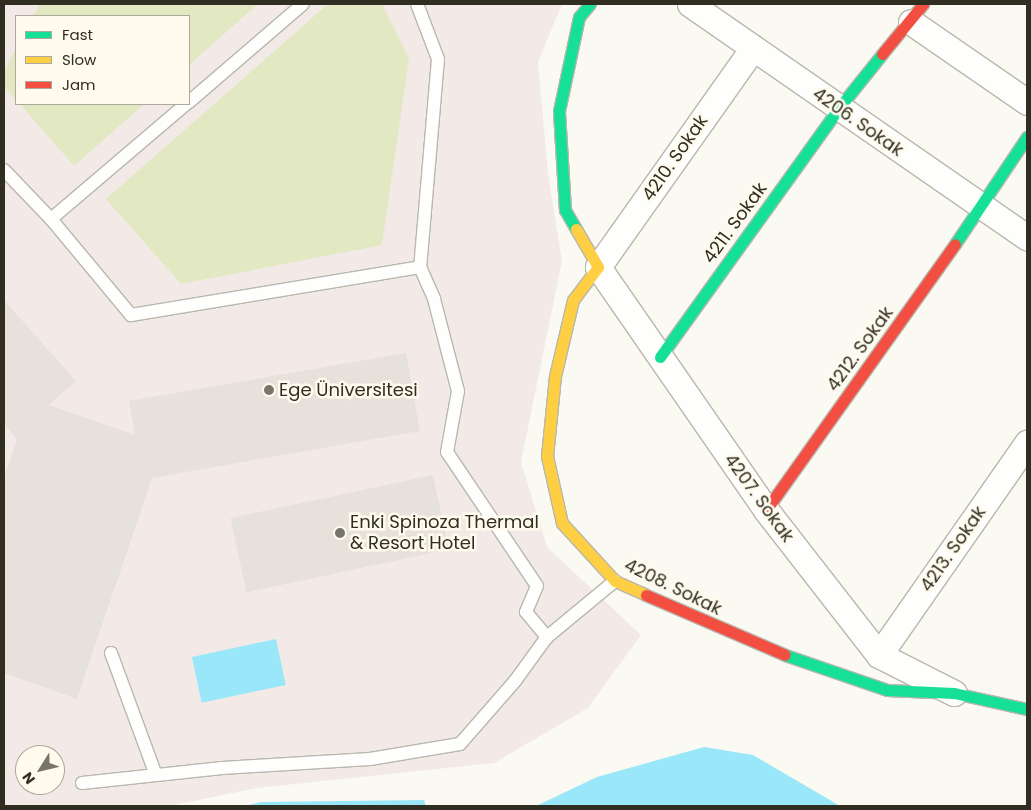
<!DOCTYPE html>
<html>
<head>
<meta charset="utf-8">
<style>
  body { margin:0 }
  #map { position:relative; width:1031px; height:810px; overflow:hidden; background:#faf9f2; font-family:Poppins,sans-serif }
  div>[style] { position:absolute }
  [style*='--x'] { left:calc(var(--x)*1px); top:calc(var(--y)*1px); width:calc(var(--w)*1px); rotate:calc(var(--a)*1deg) }
  .education>* { inset:0; background:#f3eae8 }
  .green>* { inset:0; background:#e2e8c2 }
  .water>* { inset:0; background:#99e7f9; transform-origin:0 0 }
  .building>* { inset:0; background:#e7e1db; transform-origin:0 0 }
  .roads { filter:drop-shadow(1px 0 #b9b7ae) drop-shadow(-1px 0 #b9b7ae) drop-shadow(0 1px #b9b7ae) drop-shadow(0 -1px #b9b7ae) }
  .lane>* { height:12px; margin:-6px; padding:0 6px; transform-origin:6px; border-radius:6px; background:#fefefd }
  .street>* { height:25px; margin:-12.5px; padding:0 12.5px; transform-origin:12.5px; border-radius:12.5px; background:#fefefd }
  .fast>* { height:11px; margin:-5.5px; padding:0 5.5px; transform-origin:5.5px; border-radius:5.5px; background:#16e098 }
  .slow>* { height:11px; margin:-5.5px; padding:0 5.5px; transform-origin:5.5px; border-radius:5.5px; background:#ffcf43 }
  .jam>* { height:11px; margin:-5.5px; padding:0 5.5px; transform-origin:5.5px; border-radius:5.5px; background:#f24e42 }
  .dots>* { width:14px; height:14px; translate:-50% -50%; box-sizing:border-box; border:2px solid #fefbee; border-radius:50% }
  span { translate:-50% -50%; white-space:nowrap; text-align:center; line-height:1.15; -webkit-text-stroke:5px #fefbee; paint-order:stroke }
  .street-label { font-size:18px; color:#302d21 }
  .poi-label { font-size:18px; color:#302d21 }
  .left { translate:0 -50%; text-align:left }
  .frame { position:absolute; inset:0; border:5px solid #302d21; pointer-events:none }
  .legend { position:absolute; left:15px; top:15px; width:175px; height:90px; box-sizing:border-box; background:#fefbee; border:1px solid #aca99c; margin:0; padding:6px 9px; list-style:none; font-size:15px; color:#302d21 }
  .legend li { display:flex; align-items:center; gap:10px; height:25px }
  .legend b { width:25px; border:1px solid #aca99c }
  .north { position:absolute; left:15px; top:745px; width:50px; height:50px; box-sizing:border-box; background:#fefbee; border:1px solid #aca99c; border-radius:50%; rotate:234deg; font-size:14px; font-weight:700; line-height:20px; text-align:center; color:#302d21 }
  .north::after { content:''; display:block; margin:auto; width:18px; height:22px; background:#77746a; clip-path:polygon(50% 0,100% 100%,50% 72%,0 100%) }
</style>
</head>
<body>
<div id="map">
  <div class="education">
    <div style="clip-path:polygon(evenodd,4px 4px,562px 4px,538px 62px,548px 174px,562px 261px,521px 462px,547px 547px,641px 635px,588px 708px,494px 763px,257px 788px,169px 806px,4px 806px,4px 4px,16px 16px,189px 16px,189px 104px,16px 104px,16px 16px,4px 4px,25px 755px,55px 755px,55px 785px,25px 785px,25px 755px)"></div>
  </div>
  <div class="green">
    <div style="clip-path:polygon(40px 4px,258px 4px,189px 65px,189px 16px,33px 16px)"></div>
    <div style="clip-path:polygon(328px 4px,382px 4px,409px 58px,382px 245px,181px 284px,106px 199px)"></div>
    <div style="clip-path:polygon(16px 48px,16px 100px,4px 86px,4px 72px)"></div>
    <div style="clip-path:polygon(20px 104px,144px 104px,74px 166px)"></div>
  </div>
  <div class="water">
    <div style="left:276px;top:639px;width:47px;height:86px;rotate:78deg"></div>
    <div style="clip-path:polygon(704px 747px,753px 755px,840px 806px,536px 806px,597px 777px)"></div>
    <div style="clip-path:polygon(424px 800px,426px 806px,245px 806px,261px 802px)"></div>
  </div>
  <div class="building">
    <div style="clip-path:polygon(4px 300px,76px 381px,49px 405px,135px 435px,129px 401px,406px 353px,420px 431px,152px 478px,77px 699px,4px 673px,4px 478px,17px 439px,4px 424px)"></div>
    <div style="left:433px;top:475px;width:76px;height:207px;rotate:78deg"></div>
  </div>
  <div class="roads">
    <div class="lane">
      <div style="--x:417;--y:4;--w:59;--a:69.1"></div>
      <div style="--x:438;--y:59;--w:209;--a:94.9"></div>
      <div style="--x:420;--y:267;--w:35;--a:66"></div>
      <div style="--x:434;--y:299;--w:95;--a:75.4"></div>
      <div style="--x:458;--y:391;--w:62;--a:100.2"></div>
      <div style="--x:447;--y:452;--w:161;--a:56.1"></div>
      <div style="--x:537;--y:586;--w:28;--a:113"></div>
      <div style="--x:526;--y:612;--w:33;--a:50"></div>
      <div style="--x:189;--y:102;--w:150;--a:-40.7"></div>
      <div style="--x:4;--y:170;--w:68;--a:46.2"></div>
      <div style="--x:51;--y:219;--w:125;--a:50.2"></div>
      <div style="--x:131;--y:315;--w:293;--a:-9.4"></div>
      <div style="--x:51;--y:219;--w:177;--a:-40.4"></div>
      <div style="--x:111;--y:653;--w:130;--a:69.8"></div>
      <div style="--x:82;--y:783;--w:141;--a:-6.1"></div>
      <div style="--x:222;--y:768;--w:148;--a:-3.5"></div>
      <div style="--x:370;--y:759;--w:91;--a:-9.5"></div>
      <div style="--x:460;--y:744;--w:84;--a:-48.9"></div>
      <div style="--x:515;--y:681;--w:54;--a:-54"></div>
      <div style="--x:547;--y:637;--w:88;--a:-39.5"></div>
    </div>
    <div class="street">
      <div style="--x:690;--y:4;--w:410;--a:34.7"></div>
      <div style="--x:911;--y:22;--w:141;--a:34.6"></div>
      <div style="--x:753;--y:48;--w:268;--a:125.3"></div>
      <div style="--x:598;--y:267;--w:295;--a:55.3"></div>
      <div style="--x:766;--y:510;--w:184;--a:52.1"></div>
      <div style="--x:879;--y:655;--w:84;--a:26.9"></div>
      <div style="--x:879;--y:655;--w:259;--a:-55.1"></div>
    </div>
    <div class="fast">
      <div style="--x:576;--y:229;--w:22;--a:-120"></div>
      <div style="--x:565;--y:210;--w:99;--a:-93.5"></div>
      <div style="--x:559;--y:111;--w:96;--a:-78"></div>
      <div style="--x:579;--y:17;--w:17;--a:-50"></div>
      <div style="--x:955;--y:244;--w:129;--a:-56.1"></div>
      <div style="--x:660;--y:357;--w:305;--a:-54.3"></div>
      <div style="--x:838;--y:109;--w:70;--a:-51.3"></div>
      <div style="--x:785;--y:655;--w:108;--a:18.9"></div>
      <div style="--x:887;--y:690;--w:67;--a:2.6"></div>
      <div style="--x:954;--y:693;--w:75;--a:12.4"></div>
    </div>
    <div class="slow">
      <div style="--x:576;--y:229;--w:44;--a:59.9"></div>
      <div style="--x:598;--y:267;--w:41;--a:127.1"></div>
      <div style="--x:573;--y:300;--w:78;--a:103.3"></div>
      <div style="--x:555;--y:376;--w:80;--a:95.7"></div>
      <div style="--x:547;--y:456;--w:69;--a:77.4"></div>
      <div style="--x:562;--y:523;--w:79;--a:47.6"></div>
      <div style="--x:615;--y:581;--w:34;--a:24"></div>
    </div>
    <div class="jam">
      <div style="--x:882;--y:54;--w:65;--a:-50.6"></div>
      <div style="--x:766;--y:510;--w:326;--a:-54.6"></div>
      <div style="--x:646;--y:595;--w:151;--a:23.3"></div>
    </div>
  </div>
  <div class="dots">
    <div style="left:269px;top:390px;background:#77746a"></div>
    <div style="left:340px;top:533px;background:#77746a"></div>
  </div>
  <div class="street-label">
    <span style="left:858px;top:122px;rotate:35deg">4206. Sokak</span>
    <span style="left:675px;top:158px;rotate:-55deg">4210. Sokak</span>
    <span style="left:735px;top:223px;rotate:-54deg">4211. Sokak</span>
    <span style="left:860px;top:349px;rotate:-54deg">4212. Sokak</span>
    <span style="left:759px;top:498px;rotate:54deg">4207. Sokak</span>
    <span style="left:953px;top:549px;rotate:-55deg">4213. Sokak</span>
    <span style="left:673px;top:587px;rotate:26deg">4208. Sokak</span>
  </div>
  <div class="poi-label">
    <span class="left" style="left:279px;top:390px">Ege Üniversitesi</span>
    <span class="left" style="left:350px;top:533px">Enki Spinoza Thermal<br>&amp; Resort Hotel</span>
  </div>
  <div class="frame"></div>
  <ul class="legend">
  <li><b style="height:6px;background:#16e098"></b>Fast</li>
  <li><b style="height:6px;background:#ffcf43"></b>Slow</li>
  <li><b style="height:6px;background:#f24e42"></b>Jam</li>
  </ul>
  <div class="north">N</div>
</div>
</body>
</html>
